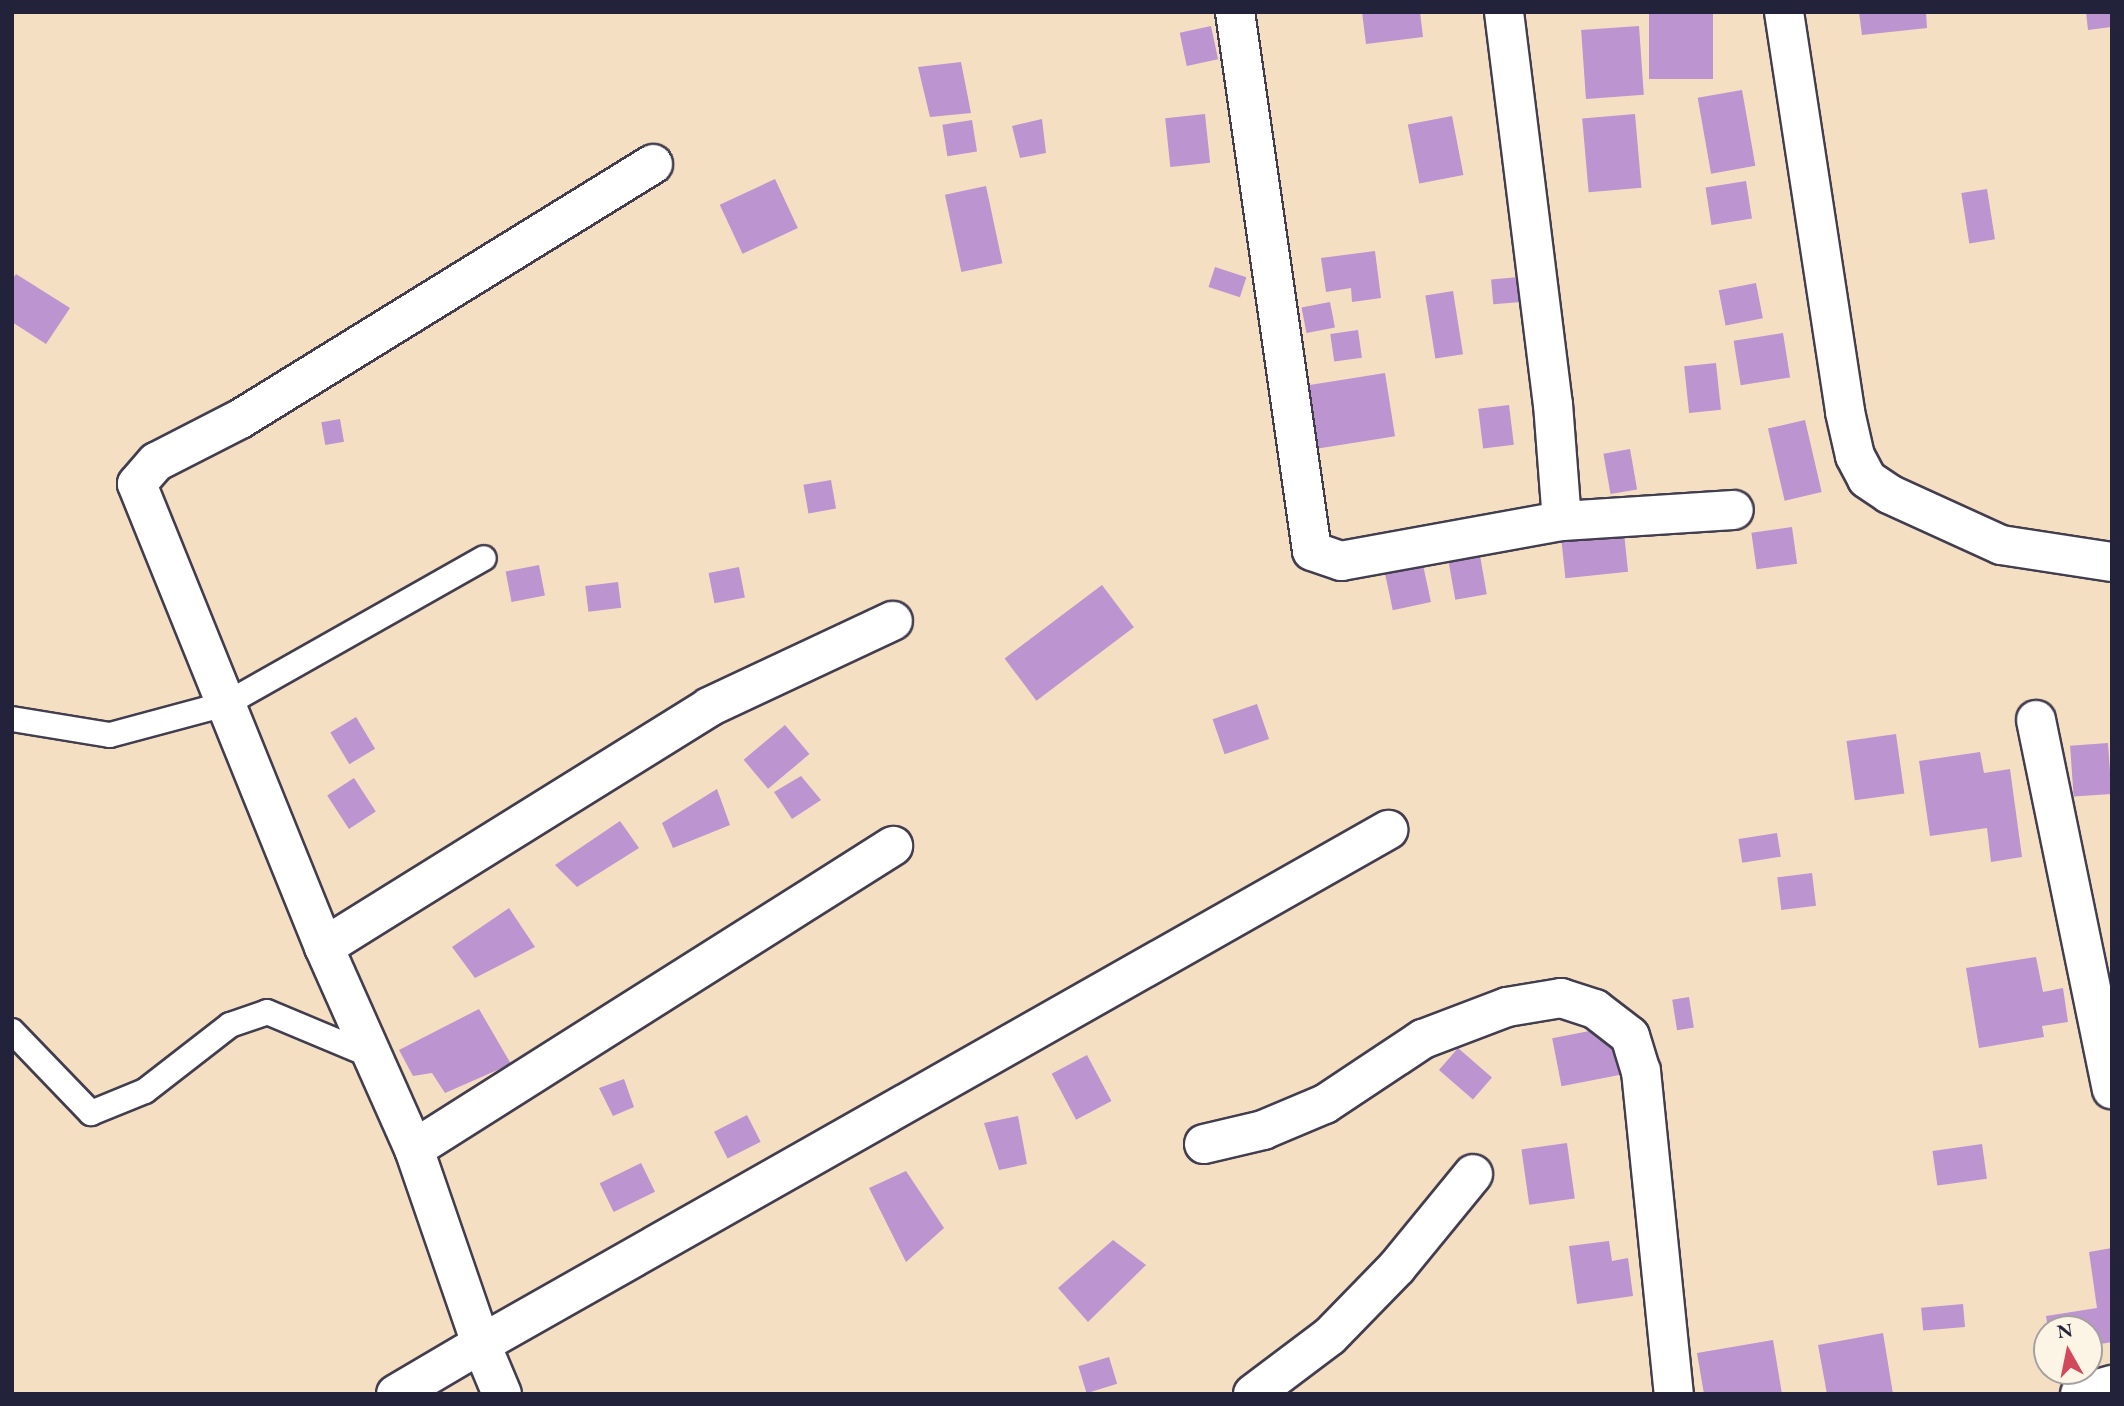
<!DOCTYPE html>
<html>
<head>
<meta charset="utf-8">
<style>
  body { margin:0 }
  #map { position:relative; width:2124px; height:1406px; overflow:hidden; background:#f5dfc3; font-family:"EB Garamond",serif }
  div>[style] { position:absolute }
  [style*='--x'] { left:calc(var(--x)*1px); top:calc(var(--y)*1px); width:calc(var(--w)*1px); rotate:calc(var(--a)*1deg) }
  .building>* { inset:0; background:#bb94d0; transform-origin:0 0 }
  .roads { filter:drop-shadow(2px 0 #423e4f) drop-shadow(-2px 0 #423e4f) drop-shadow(0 2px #423e4f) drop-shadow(0 -2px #423e4f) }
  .service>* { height:24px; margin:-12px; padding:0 12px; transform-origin:12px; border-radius:12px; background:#fff }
  .minor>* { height:38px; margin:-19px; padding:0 19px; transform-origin:19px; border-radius:19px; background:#fff }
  span { translate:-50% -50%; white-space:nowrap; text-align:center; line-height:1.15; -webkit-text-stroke:6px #fcf5e5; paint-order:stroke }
  .frame { position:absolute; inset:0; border:14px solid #22223b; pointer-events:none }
  .north { position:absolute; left:2033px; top:1315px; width:70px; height:70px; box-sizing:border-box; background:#fcf5e5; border:2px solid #a5a1a1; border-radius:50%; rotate:351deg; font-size:19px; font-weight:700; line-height:28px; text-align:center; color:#22223b }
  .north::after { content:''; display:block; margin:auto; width:24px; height:32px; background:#d1495b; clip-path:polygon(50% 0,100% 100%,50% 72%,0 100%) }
</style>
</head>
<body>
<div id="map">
  <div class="building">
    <div style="clip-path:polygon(1362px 12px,1420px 12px,1423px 37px,1366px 44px)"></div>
    <div style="left:1649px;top:12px;width:64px;height:67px"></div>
    <div style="clip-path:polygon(1859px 12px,1926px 12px,1927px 28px,1862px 35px)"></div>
    <div style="clip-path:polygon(2086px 12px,2110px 12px,2111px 27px,2088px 30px)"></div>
    <div style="left:1211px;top:26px;width:34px;height:32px;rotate:78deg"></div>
    <div style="left:1639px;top:26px;width:69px;height:58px;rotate:86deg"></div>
    <div style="clip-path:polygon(961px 62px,971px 113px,930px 117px,918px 67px)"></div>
    <div style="left:1742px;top:90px;width:77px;height:45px;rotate:80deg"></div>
    <div style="left:1205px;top:114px;width:49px;height:40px;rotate:84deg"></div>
    <div style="left:1635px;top:114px;width:74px;height:53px;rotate:85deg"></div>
    <div style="left:1452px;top:116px;width:60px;height:45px;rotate:79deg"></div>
    <div style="clip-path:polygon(1042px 119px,1046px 153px,1020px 158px,1012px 126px)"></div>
    <div style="left:972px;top:120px;width:32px;height:30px;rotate:81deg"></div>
    <div style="left:775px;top:179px;width:54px;height:61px;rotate:65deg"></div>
    <div style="left:1746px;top:181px;width:38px;height:41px;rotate:81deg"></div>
    <div style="left:986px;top:186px;width:79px;height:42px;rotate:78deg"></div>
    <div style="left:1987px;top:189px;width:51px;height:26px;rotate:81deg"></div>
    <div style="clip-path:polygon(1375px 251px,1381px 298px,1352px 302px,1351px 288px,1326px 292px,1321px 258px)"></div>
    <div style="left:1215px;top:267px;width:33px;height:21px;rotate:18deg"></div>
    <div style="clip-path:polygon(16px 274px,70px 308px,46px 344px,12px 322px,12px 280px)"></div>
    <div style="left:1519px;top:277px;width:25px;height:28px;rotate:85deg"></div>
    <div style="left:1756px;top:283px;width:36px;height:38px;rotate:79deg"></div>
    <div style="left:1453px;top:291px;width:64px;height:28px;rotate:81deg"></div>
    <div style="left:1330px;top:302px;width:26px;height:29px;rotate:79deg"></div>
    <div style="left:1358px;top:330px;width:28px;height:28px;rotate:82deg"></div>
    <div style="left:1783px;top:333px;width:45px;height:50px;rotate:81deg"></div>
    <div style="left:1716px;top:363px;width:47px;height:32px;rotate:84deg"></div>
    <div style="left:1385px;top:373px;width:64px;height:81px;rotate:81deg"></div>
    <div style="left:1509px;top:405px;width:40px;height:31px;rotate:83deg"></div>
    <div style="left:340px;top:419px;width:23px;height:19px;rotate:80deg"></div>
    <div style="left:1805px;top:420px;width:74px;height:38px;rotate:77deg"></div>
    <div style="left:1630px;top:449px;width:41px;height:27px;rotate:80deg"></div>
    <div style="left:831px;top:480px;width:29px;height:28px;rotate:80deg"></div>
    <div style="left:1792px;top:527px;width:37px;height:41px;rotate:82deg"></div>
    <div style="left:1624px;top:533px;width:39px;height:63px;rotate:84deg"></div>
    <div style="left:1479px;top:550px;width:45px;height:32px;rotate:80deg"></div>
    <div style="left:1422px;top:560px;width:43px;height:39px;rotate:78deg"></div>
    <div style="left:539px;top:565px;width:31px;height:34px;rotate:79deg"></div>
    <div style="left:739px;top:567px;width:31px;height:31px;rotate:79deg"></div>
    <div style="left:618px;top:582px;width:26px;height:33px;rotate:83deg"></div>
    <div style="left:1102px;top:585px;width:53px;height:122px;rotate:53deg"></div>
    <div style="left:1257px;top:704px;width:37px;height:47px;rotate:71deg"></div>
    <div style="left:356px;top:717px;width:37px;height:30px;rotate:59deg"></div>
    <div style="left:785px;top:725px;width:38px;height:54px;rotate:50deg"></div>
    <div style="left:1896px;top:734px;width:60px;height:50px;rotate:82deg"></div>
    <div style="left:2108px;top:743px;width:51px;height:38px;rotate:86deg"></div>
    <div style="clip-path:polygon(1980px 752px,1984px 773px,2010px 769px,2022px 857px,1991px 862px,1987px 828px,1930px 836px,1919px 761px)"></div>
    <div style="clip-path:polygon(801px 776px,821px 800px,792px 819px,774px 792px)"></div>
    <div style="left:354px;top:778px;width:40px;height:32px;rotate:57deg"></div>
    <div style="clip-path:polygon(717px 789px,730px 825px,673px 848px,662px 823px)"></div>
    <div style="clip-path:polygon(620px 821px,639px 848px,577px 887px,555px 865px)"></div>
    <div style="left:1777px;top:833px;width:24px;height:39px;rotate:81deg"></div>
    <div style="left:1812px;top:873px;width:33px;height:35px;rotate:83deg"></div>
    <div style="clip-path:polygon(509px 908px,535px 947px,475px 978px,452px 947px)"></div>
    <div style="clip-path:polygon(2036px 957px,2043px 992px,2063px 988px,2068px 1022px,2042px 1026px,2044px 1037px,1979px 1048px,1966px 968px)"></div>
    <div style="left:1689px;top:997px;width:31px;height:17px;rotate:81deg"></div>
    <div style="clip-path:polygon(479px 1009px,511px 1064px,445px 1093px,432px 1073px,413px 1076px,399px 1050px)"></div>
    <div style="left:1615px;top:1026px;width:49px;height:64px;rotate:79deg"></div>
    <div style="left:1458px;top:1048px;width:45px;height:29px;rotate:41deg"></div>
    <div style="left:1087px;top:1055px;width:52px;height:40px;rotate:62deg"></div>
    <div style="clip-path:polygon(624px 1079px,634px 1107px,613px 1116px,599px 1088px)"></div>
    <div style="left:747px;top:1115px;width:30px;height:37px;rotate:63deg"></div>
    <div style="clip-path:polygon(1018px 1116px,1027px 1164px,999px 1170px,984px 1123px)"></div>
    <div style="left:1567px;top:1143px;width:56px;height:46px;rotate:82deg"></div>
    <div style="left:1982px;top:1144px;width:35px;height:50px;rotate:82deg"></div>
    <div style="left:641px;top:1163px;width:32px;height:46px;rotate:64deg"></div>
    <div style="clip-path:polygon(906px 1171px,944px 1228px,906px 1262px,869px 1188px)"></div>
    <div style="clip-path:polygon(1113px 1240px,1146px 1265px,1088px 1322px,1058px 1288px)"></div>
    <div style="clip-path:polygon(1609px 1241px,1612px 1261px,1628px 1258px,1633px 1296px,1577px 1304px,1569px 1246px)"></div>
    <div style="clip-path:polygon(2112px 1248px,2112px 1342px,2089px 1346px,2089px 1329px,2048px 1329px,2046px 1316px,2097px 1308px,2089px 1252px)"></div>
    <div style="left:1963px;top:1304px;width:23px;height:42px;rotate:85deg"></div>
    <div style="clip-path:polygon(1883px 1333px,1893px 1394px,1827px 1394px,1818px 1345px)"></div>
    <div style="clip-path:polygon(1773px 1340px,1782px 1394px,1704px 1394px,1697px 1353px)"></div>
    <div style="left:1109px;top:1357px;width:28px;height:32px;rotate:73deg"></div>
  </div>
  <div class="roads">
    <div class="service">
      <div style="--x:12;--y:719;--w:99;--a:9.3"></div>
      <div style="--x:110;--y:735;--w:120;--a:-15"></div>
      <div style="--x:226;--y:704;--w:296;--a:-29.5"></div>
      <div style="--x:12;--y:1031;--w:114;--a:46.1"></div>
      <div style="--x:91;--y:1113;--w:58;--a:-22.2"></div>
      <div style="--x:145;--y:1091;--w:108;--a:-37.8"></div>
      <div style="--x:230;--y:1025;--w:39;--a:-19"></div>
      <div style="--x:267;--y:1012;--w:114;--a:22.7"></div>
    </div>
    <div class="minor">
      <div style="--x:1235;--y:12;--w:544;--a:81.87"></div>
      <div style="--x:1312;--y:551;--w:31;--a:19"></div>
      <div style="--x:1341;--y:561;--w:225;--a:-10.3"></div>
      <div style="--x:1504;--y:12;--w:395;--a:82.9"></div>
      <div style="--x:1553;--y:404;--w:117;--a:85.6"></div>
      <div style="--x:1562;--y:521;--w:172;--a:-3.7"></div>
      <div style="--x:1784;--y:12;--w:405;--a:81.3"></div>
      <div style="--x:1845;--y:412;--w:45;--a:77.2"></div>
      <div style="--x:1855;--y:456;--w:26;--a:62"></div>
      <div style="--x:1867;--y:479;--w:27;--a:34"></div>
      <div style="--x:1889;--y:494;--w:123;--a:24.5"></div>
      <div style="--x:2001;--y:545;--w:112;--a:8.7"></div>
      <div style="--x:653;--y:164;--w:485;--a:148.3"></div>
      <div style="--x:240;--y:419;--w:94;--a:152.9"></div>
      <div style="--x:156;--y:462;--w:29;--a:131"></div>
      <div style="--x:137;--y:484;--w:499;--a:68"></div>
      <div style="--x:324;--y:947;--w:221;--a:66"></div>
      <div style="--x:414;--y:1149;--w:206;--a:71"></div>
      <div style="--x:481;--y:1344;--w:1043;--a:-29.54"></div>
      <div style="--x:2036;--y:720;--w:377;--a:78.4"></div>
      <div style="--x:324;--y:947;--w:454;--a:-31.9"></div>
      <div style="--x:709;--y:707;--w:203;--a:-25.1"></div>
      <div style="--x:1204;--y:1144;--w:61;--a:-13.3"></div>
      <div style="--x:1263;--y:1130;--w:67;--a:-22.8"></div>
      <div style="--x:1325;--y:1104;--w:118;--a:-33.6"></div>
      <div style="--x:1423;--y:1039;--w:90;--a:-20.9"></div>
      <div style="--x:1507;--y:1007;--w:55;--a:-9.5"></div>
      <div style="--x:1561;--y:998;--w:36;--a:18"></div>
      <div style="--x:1595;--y:1009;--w:44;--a:37.6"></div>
      <div style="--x:1630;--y:1036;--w:37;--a:73"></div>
      <div style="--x:1641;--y:1071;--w:325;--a:84.2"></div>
      <div style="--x:414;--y:1149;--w:567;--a:-32.32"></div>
      <div style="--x:396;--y:1394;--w:99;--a:-30.5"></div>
      <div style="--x:481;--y:1344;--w:54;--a:67.2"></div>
      <div style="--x:1253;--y:1394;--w:96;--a:-37"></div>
      <div style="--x:1330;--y:1336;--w:96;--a:-45.8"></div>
      <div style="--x:1397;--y:1267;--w:120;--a:-50.7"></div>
      <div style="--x:2080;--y:1394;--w:33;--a:-16"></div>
    </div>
  </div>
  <div class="frame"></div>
  <div class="north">N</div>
</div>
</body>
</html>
